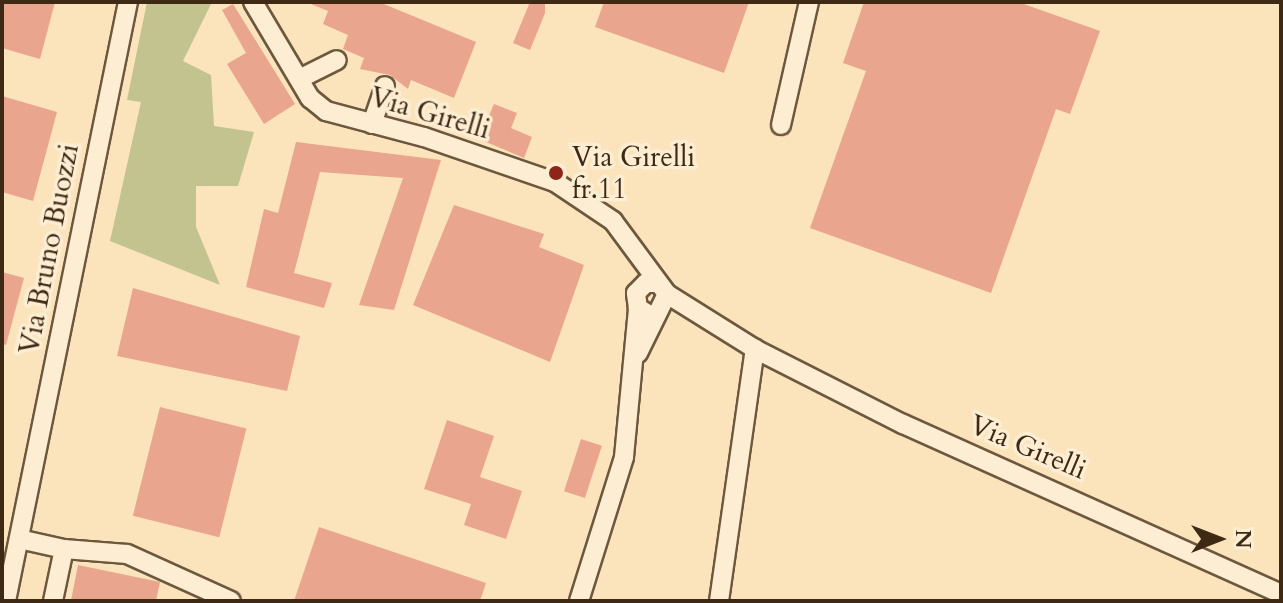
<!DOCTYPE html>
<html>
<head>
<meta charset="utf-8">
<style>
  body { margin:0 }
  #map { position:relative; width:1283px; height:603px; overflow:hidden; background:#fbe3bc; font-family:Cardo,serif }
  div>[style] { position:absolute }
  [style*='--x'] { left:calc(var(--x)*1px); top:calc(var(--y)*1px); width:calc(var(--w)*1px); rotate:calc(var(--a)*1deg) }
  .green>* { inset:0; background:#c2c38e }
  .building>* { inset:0; background:#e9a58e; transform-origin:0 0 }
  .roads { filter:drop-shadow(2px 0 #6d583e) drop-shadow(-2px 0 #6d583e) drop-shadow(0 2px #6d583e) drop-shadow(0 -2px #6d583e) }
  .minor>* { height:18px; margin:-9px; padding:0 9px; transform-origin:9px; border-radius:9px; background:#fcedd3 }
  .dots>* { width:22px; height:22px; translate:-50% -50%; box-sizing:border-box; border:4px solid #fcedd3; border-radius:50% }
  span { translate:-50% -50%; white-space:nowrap; text-align:center; line-height:1.15; -webkit-text-stroke:7px #fcedd3; paint-order:stroke }
  .street-label { font-size:28px; color:#3e2914 }
  .poi-label { font-size:28px; color:#3e2914 }
  .left { translate:0 -50%; text-align:left }
  .frame { position:absolute; inset:0; border:4px solid #3e2914; pointer-events:none }
  .north { position:absolute; left:1179px; top:499px; width:80px; height:80px; -webkit-text-stroke:6px #fcedd3; paint-order:stroke; rotate:90deg; font-size:22px; font-weight:700; line-height:32px; text-align:center; color:#3e2914 }
  .north::after { content:''; display:block; margin:auto; width:28px; height:36px; background:#3e2914; clip-path:polygon(50% 0,100% 100%,50% 72%,0 100%) }
</style>
</head>
<body>
<div id="map">
  <div class="green">
    <div style="clip-path:polygon(147px 2px,212px 2px,183px 61px,211px 75px,214px 126px,254px 132px,238px 186px,196px 186px,196px 227px,220px 285px,110px 241px,141px 102px,127px 100px)"></div>
  </div>
  <div class="building">
    <div style="clip-path:polygon(2px 2px,55px 2px,40px 59px,2px 48px)"></div>
    <div style="clip-path:polygon(306px 2px,379px 2px,476px 42px,454px 98px,411px 80px,408px 89px,390px 75px,360px 69px,364px 58px,343px 49px,348px 35px,323px 24px,328px 11px)"></div>
    <div style="clip-path:polygon(530px 2px,545px 2px,545px 13px,530px 50px,513px 43px)"></div>
    <div style="clip-path:polygon(604px 2px,749px 2px,724px 73px,595px 27px)"></div>
    <div style="clip-path:polygon(864px 2px,1018px 2px,1100px 31px,1070px 114px,1056px 109px,991px 293px,810px 228px,866px 71px,843px 63px)"></div>
    <div style="clip-path:polygon(233px 4px,295px 104px,264px 124px,227px 64px,246px 53px,222px 10px)"></div>
    <div style="clip-path:polygon(2px 96px,57px 112px,33px 201px,2px 192px)"></div>
    <div style="clip-path:polygon(494px 104px,517px 113px,511px 128px,532px 137px,524px 158px,479px 139px)"></div>
    <div style="clip-path:polygon(296px 142px,441px 160px,394px 310px,359px 305px,403px 178px,320px 172px,294px 273px,332px 283px,324px 308px,246px 287px,264px 209px,278px 213px)"></div>
    <div style="clip-path:polygon(454px 205px,544px 234px,539px 247px,584px 265px,550px 362px,413px 305px)"></div>
    <div style="clip-path:polygon(2px 272px,24px 278px,6px 345px,2px 344px)"></div>
    <div style="clip-path:polygon(133px 288px,300px 336px,287px 391px,117px 356px)"></div>
    <div style="left:160px;top:407px;width:89px;height:112px;rotate:14deg"></div>
    <div style="clip-path:polygon(447px 420px,494px 436px,480px 477px,522px 491px,506px 539px,464px 525px,471px 504px,424px 489px)"></div>
    <div style="left:581px;top:439px;width:22px;height:55px;rotate:18deg"></div>
    <div style="clip-path:polygon(319px 527px,486px 583px,480px 601px,294px 601px)"></div>
    <div style="clip-path:polygon(78px 565px,160px 582px,156px 601px,71px 601px)"></div>
  </div>
  <div class="roads">
    <div class="minor">
      <div style="--x:253;--y:2;--w:112;--a:59.3"></div>
      <div style="--x:310;--y:98;--w:21;--a:39"></div>
      <div style="--x:326;--y:111;--w:101;--a:14.9"></div>
      <div style="--x:424;--y:137;--w:139;--a:19"></div>
      <div style="--x:555;--y:182;--w:70;--a:33.9"></div>
      <div style="--x:613;--y:221;--w:91;--a:53.5"></div>
      <div style="--x:667;--y:294;--w:66;--a:116.2"></div>
      <div style="--x:299;--y:79;--w:42;--a:-26.6"></div>
      <div style="--x:372;--y:124;--w:40;--a:-71.1"></div>
      <div style="--x:781;--y:125;--w:126;--a:-77.2"></div>
      <div style="--x:667;--y:294;--w:104;--a:32"></div>
      <div style="--x:755;--y:349;--w:166;--a:26.9"></div>
      <div style="--x:903;--y:424;--w:414;--a:24.2"></div>
      <div style="--x:648;--y:314;--w:12;--a:-149"></div>
      <div style="--x:638;--y:308;--w:15;--a:-98"></div>
      <div style="--x:636;--y:293;--w:14;--a:-45"></div>
      <div style="--x:646;--y:283;--w:11;--a:0"></div>
      <div style="--x:19;--y:539;--w:46;--a:12.5"></div>
      <div style="--x:6;--y:601;--w:611;--a:-78.49"></div>
      <div style="--x:53;--y:601;--w:53;--a:-78.1"></div>
      <div style="--x:64;--y:549;--w:63;--a:4.5"></div>
      <div style="--x:127;--y:554;--w:114;--a:24.3"></div>
      <div style="--x:579;--y:601;--w:151;--a:-72.6"></div>
      <div style="--x:624;--y:457;--w:150;--a:-84.6"></div>
      <div style="--x:719;--y:601;--w:255;--a:-81.9"></div>
    </div>
  </div>
  <div class="dots">
    <div style="left:556px;top:173px;background:#8f2418"></div>
  </div>
  <div class="street-label">
    <span style="left:430px;top:113px;rotate:16deg">Via Girelli</span>
    <span style="left:49px;top:249px;rotate:-79deg">Via Bruno Buozzi</span>
    <span style="left:1028px;top:447px;rotate:23deg">Via Girelli</span>
  </div>
  <div class="poi-label">
    <span class="left" style="left:572px;top:173px">Via Girelli<br>fr.11</span>
  </div>
  <div class="frame"></div>
  <div class="north">N</div>
</div>
</body>
</html>
